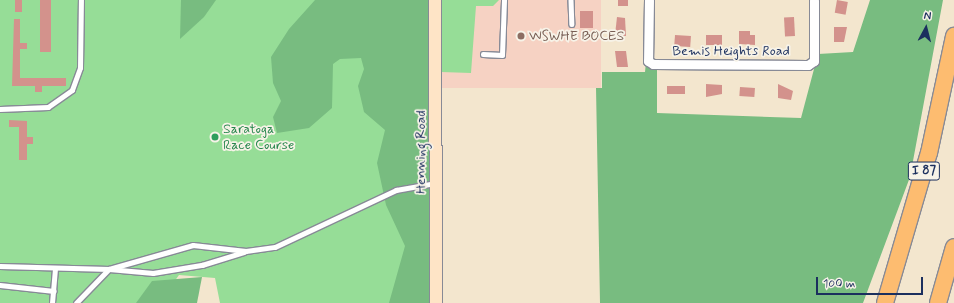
<!DOCTYPE html>
<html>
<head>
<meta charset="utf-8">
<style>
  body { margin:0 }
  #map { position:relative; width:954px; height:303px; overflow:hidden; background:#f3e6ce; font-family:Mynerve,sans-serif }
  div>[style] { position:absolute }
  [style*='--x'] { left:calc(var(--x)*1px); top:calc(var(--y)*1px); width:calc(var(--w)*1px); rotate:calc(var(--a)*1deg) }
  .built>* { inset:0; background:#f6d2c3; transform-origin:0 0 }
  .green>* { inset:0; background:#96dd97 }
  .forest>* { inset:0; background:#78bc80 }
  .building>* { inset:0; background:#d3928c; transform-origin:0 0 }
  .roads { filter:drop-shadow(1px 0 #878a96) drop-shadow(-1px 0 #878a96) drop-shadow(0 1px #878a96) drop-shadow(0 -1px #878a96) }
  .lane>* { height:4.5px; margin:-2.25px; padding:0 2.25px; transform-origin:2.25px; border-radius:2.25px; background:#fff }
  .street>* { height:9px; margin:-4.5px; padding:0 4.5px; transform-origin:4.5px; border-radius:4.5px; background:#fff }
  .secondary>* { height:12px; margin:-6px; padding:0 6px; transform-origin:6px; border-radius:6px; background:#fee4c6 }
  .highway>* { height:16px; margin:-8px; padding:0 8px; transform-origin:8px; border-radius:8px; background:#fdbc70 }
  .dots>* { width:11px; height:11px; translate:-50% -50%; box-sizing:border-box; border:2px solid #f7f3e8; border-radius:50% }
  span { translate:-50% -50%; white-space:nowrap; text-align:center; line-height:1.15; -webkit-text-stroke:3.5px #f7f3e8; paint-order:stroke }
  .shield-label span { padding:1px 3px; background:#f7f3e8; border:1px solid; border-radius:3px; -webkit-text-stroke-width:0 }
  .shield-label { font-size:13px; color:#1b2f5e; font-weight:700 }
  .education-label { font-size:14px; color:#785e54 }
  .left { translate:0 -50%; text-align:left }
  .street-label { font-size:14px; color:#1b2f5e }
  .leisure-label { font-size:14px; color:#27864d }
  .north { position:absolute; left:906px; top:8px; width:40px; height:40px; -webkit-text-stroke:3px #f7f3e8; paint-order:stroke; rotate:7deg; font-size:11px; font-weight:700; line-height:16px; text-align:center; color:#1b2f5e }
  .north::after { content:''; display:block; margin:auto; width:14px; height:18px; background:#1b2f5e; clip-path:polygon(50% 0,100% 100%,50% 72%,0 100%) }
  .scale { position:absolute; left:816px; top:277px; width:107px; height:18px; box-sizing:border-box; border:2px solid #1b2f5e; border-top:0; padding-left:5px; font-size:12px; line-height:14px; white-space:nowrap; color:#1b2f5e; -webkit-text-stroke:3px #f7f3e8; paint-order:stroke }
</style>
</head>
<body>
<div id="map">
  <div class="built">
    <div style="left:440px;top:0;width:161px;height:88px"></div>
  </div>
  <div class="green">
    <div style="clip-path:polygon(0 0,428px 0,430px 303px,220px 303px,215px 278px,179px 275px,159px 303px,0 303px)"></div>
    <div style="clip-path:polygon(440px 0,499px 0,493px 6px,476px 6px,471px 73px,441px 72px)"></div>
  </div>
  <div class="forest">
    <div style="clip-path:polygon(181px 0,216px 0,204px 17px,180px 39px)"></div>
    <div style="clip-path:polygon(315px 0,428px 0,430px 303px,389px 303px,405px 246px,386px 205px,377px 163px,385px 130px,364px 112px,358px 86px,364px 69px,361px 58px,340px 59px,333px 64px,332px 108px,309px 128px,277px 133px,273px 117px,281px 101px,273px 83px,271px 57px,289px 29px)"></div>
    <div style="clip-path:polygon(870px 0,943px 0,910px 177px,863px 303px,600px 303px,596px 88px,602px 88px,602px 72px,645px 72px,646px 62px,657px 70px,657px 113px,801px 118px,818px 54px,853px 52px)"></div>
    <div style="clip-path:polygon(202px 277px,197px 303px,136px 303px,152px 281px)"></div>
  </div>
  <div class="building">
    <div style="left:15px;top:0;width:7px;height:12px"></div>
    <div style="left:40px;top:0;width:11px;height:52px"></div>
    <div style="left:618px;top:0;width:10px;height:6px"></div>
    <div style="left:837px;top:0;width:11px;height:13px;rotate:10deg"></div>
    <div style="left:580px;top:11px;width:13px;height:17px"></div>
    <div style="clip-path:polygon(617px 17px,625px 18px,626px 36px,615px 35px)"></div>
    <div style="left:794px;top:17px;width:19px;height:10px;rotate:87deg"></div>
    <div style="clip-path:polygon(14px 19px,20px 19px,20px 43px,27px 43px,27px 49px,20px 49px,20px 78px,66px 78px,66px 86px,42px 86px,42px 92px,35px 92px,35px 86px,12px 86px)"></div>
    <div style="clip-path:polygon(834px 27px,847px 27px,844px 42px,834px 42px)"></div>
    <div style="clip-path:polygon(739px 31px,750px 31px,750px 35px,755px 35px,755px 45px,739px 44px)"></div>
    <div style="left:675px;top:35px;width:16px;height:11px;rotate:4deg"></div>
    <div style="left:706px;top:35px;width:16px;height:10px"></div>
    <div style="clip-path:polygon(615px 51px,626px 51px,628px 67px,617px 67px)"></div>
    <div style="clip-path:polygon(706px 84px,722px 85px,722px 94px,706px 97px)"></div>
    <div style="clip-path:polygon(778px 84px,793px 91px,791px 100px,778px 98px)"></div>
    <div style="left:667px;top:86px;width:18px;height:8px"></div>
    <div style="left:740px;top:87px;width:15px;height:9px;rotate:4deg"></div>
    <div style="clip-path:polygon(9px 120px,27px 121px,27px 137px,33px 137px,33px 144px,27px 144px,27px 160px,19px 160px,19px 127px,9px 127px)"></div>
  </div>
  <div class="roads">
    <div class="lane">
      <div style="--x:571;--y:0;--w:24;--a:88"></div>
      <div style="--x:483;--y:54;--w:19;--a:3"></div>
      <div style="--x:502;--y:55;--w:55;--a:-87.9"></div>
      <div style="--x:0;--y:109;--w:48;--a:-2.4"></div>
      <div style="--x:48;--y:107;--w:29;--a:-35"></div>
      <div style="--x:72;--y:90;--w:23;--a:-70"></div>
      <div style="--x:80;--y:68;--w:68;--a:-89.2"></div>
      <div style="--x:0;--y:266;--w:109;--a:1.6"></div>
      <div style="--x:109;--y:269;--w:87;--a:-15.9"></div>
      <div style="--x:193;--y:245;--w:53;--a:6.5"></div>
      <div style="--x:246;--y:251;--w:29;--a:-8"></div>
      <div style="--x:275;--y:247;--w:134;--a:-25.2"></div>
      <div style="--x:396;--y:190;--w:39;--a:-10"></div>
      <div style="--x:0;--y:285;--w:54;--a:6.3"></div>
      <div style="--x:52;--y:303;--w:33;--a:-85"></div>
      <div style="--x:76;--y:303;--w:47;--a:-45.9"></div>
      <div style="--x:109;--y:269;--w:44;--a:5.2"></div>
      <div style="--x:153;--y:273;--w:50;--a:-9.3"></div>
      <div style="--x:202;--y:265;--w:44;--a:-17.2"></div>
    </div>
    <div class="street">
      <div style="--x:649;--y:0;--w:61;--a:90.9"></div>
      <div style="--x:648;--y:61;--w:6;--a:31"></div>
      <div style="--x:653;--y:64;--w:155;--a:0.4"></div>
      <div style="--x:808;--y:65;--w:7;--a:-34"></div>
      <div style="--x:814;--y:61;--w:61;--a:-90"></div>
    </div>
    <div class="secondary">
      <div style="--x:435;--y:0;--w:303;--a:89.8"></div>
    </div>
    <div class="highway">
      <div style="--x:885;--y:303;--w:156;--a:-73.7"></div>
      <div style="--x:929;--y:153;--w:120;--a:-77.9"></div>
      <div style="--x:938;--y:303;--w:58;--a:-74.1"></div>
    </div>
  </div>
  <div class="dots">
    <div style="left:521px;top:36px;background:#8d6e63"></div>
    <div style="left:215px;top:137px;background:#2e9e5b"></div>
  </div>
  <div class="shield-label">
    <span style="left:924px;top:171px">I 87</span>
  </div>
  <div class="education-label">
    <span class="left" style="left:529px;top:36px">WSWHE BOCES</span>
  </div>
  <div class="street-label">
    <span style="left:731px;top:51px">Bemis Heights Road</span>
    <span style="left:421px;top:152px;rotate:-90deg">Henning Road</span>
  </div>
  <div class="leisure-label">
    <span class="left" style="left:223px;top:137px">Saratoga<br>Race Course</span>
  </div>
  <div class="north">N</div>
  <div class="scale">100 m</div>
</div>
</body>
</html>
